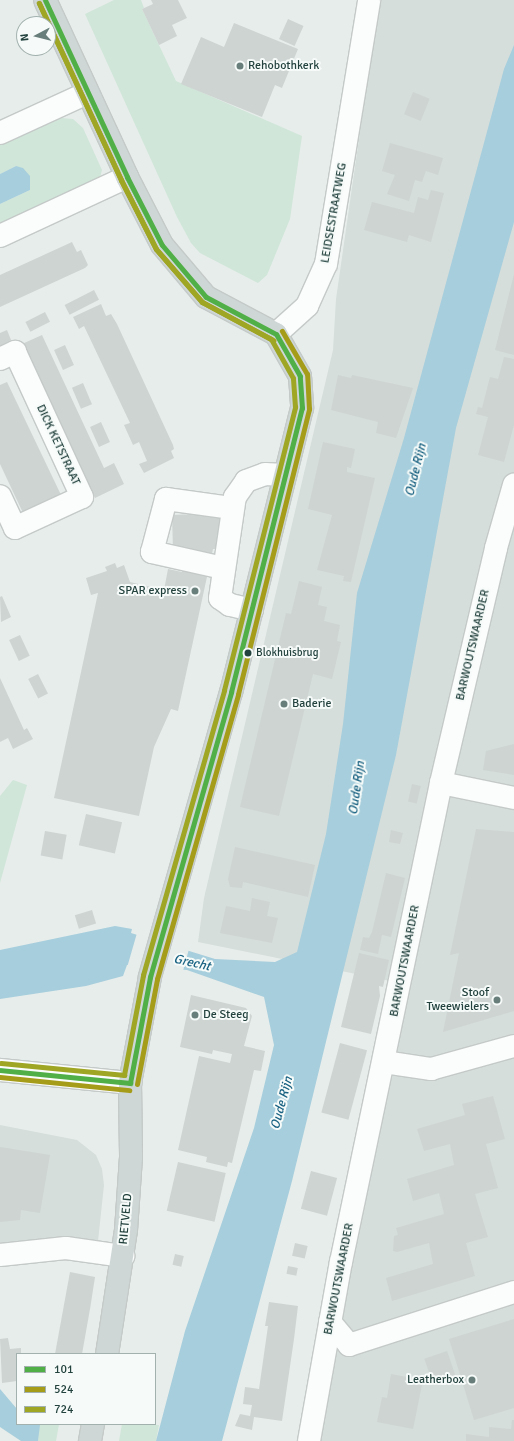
<!DOCTYPE html>
<html>
<head>
<meta charset="utf-8">
<style>
  body { margin:0 }
  #map { position:relative; width:514px; height:1441px; overflow:hidden; background:#e7edeb; font-family:Signika,sans-serif }
  div>[style] { position:absolute }
  [style*='--x'] { left:calc(var(--x)*1px); top:calc(var(--y)*1px); width:calc(var(--w)*1px); rotate:calc(var(--a)*1deg) }
  .built>* { inset:0; background:#d5dedb }
  .green>* { inset:0; background:#d0e6d9 }
  .water>* { inset:0; background:#a7cedc }
  .pier>* { inset:0; background:#e7edeb }
  .building>* { inset:0; background:#ced4d2; transform-origin:0 0 }
  .roads { filter:drop-shadow(1px 0 #c4cac8) drop-shadow(-1px 0 #c4cac8) drop-shadow(0 1px #c4cac8) drop-shadow(0 -1px #c4cac8) }
  .minor>* { height:22px; margin:-11px; padding:0 11px; transform-origin:11px; border-radius:11px; background:#fbfcfc }
  .major>* { height:22px; margin:-11px; padding:0 11px; transform-origin:11px; border-radius:11px; background:#ced7d6 }
  .bus-1>* { height:5px; margin:-2.5px; padding:0 2.5px; transform-origin:2.5px; border-radius:2.5px; background:#50af46 }
  .bus-2>* { height:5px; margin:-2.5px; padding:0 2.5px; transform-origin:2.5px; border-radius:2.5px; background:#a59d19 }
  .bus-3>* { height:5px; margin:-2.5px; padding:0 2.5px; transform-origin:2.5px; border-radius:2.5px; background:#9ea623 }
  .dots>* { width:11px; height:11px; translate:-50% -50%; box-sizing:border-box; border:2px solid #f6fbf9; border-radius:50% }
  span { translate:-50% -50%; white-space:nowrap; text-align:center; line-height:1.15; -webkit-text-stroke:4px #f6fbf9; paint-order:stroke }
  .bus-label { font-size:11px; color:#23423e }
  .left { translate:0 -50%; text-align:left }
  .poi-label { font-size:12px; color:#23423e }
  .right { translate:-100% -50%; text-align:right }
  .street-label { font-size:12px; color:#23423e }
  .water-label { font-size:13px; color:#196282; font-style:italic }
  .legend { position:absolute; left:16px; top:1353px; width:140px; height:72px; box-sizing:border-box; background:#f6fbf9; border:1px solid #a2b1ae; margin:0; padding:5px 7px; list-style:none; font-size:12px; color:#23423e }
  .legend li { display:flex; align-items:center; gap:8px; height:20px }
  .legend b { width:20px; border:1px solid #a2b1ae }
  .north { position:absolute; left:16px; top:16px; width:40px; height:40px; box-sizing:border-box; background:#f6fbf9; border:1px solid #a2b1ae; border-radius:50%; rotate:263deg; font-size:11px; font-weight:700; line-height:16px; text-align:center; color:#23423e }
  .north::after { content:''; display:block; margin:auto; width:14px; height:18px; background:#687e7b; clip-path:polygon(50% 0,100% 100%,50% 72%,0 100%) }
</style>
</head>
<body>
<div id="map">
  <div class="built">
    <div style="clip-path:polygon(379px 0,514px 0,514px 1441px,316px 1441px,346px 1280px,410px 985px,198px 942px,204px 898px,333px 350px,336px 299px)"></div>
    <div style="clip-path:polygon(0 1125px,77px 1140px,96px 1155px,102px 1169px,104px 1185px,96px 1260px,62px 1255px,0 1264px)"></div>
  </div>
  <div class="green">
    <div style="clip-path:polygon(114px 0,141px 0,144px 8px,142px 9px,176px 81px,302px 136px,290px 219px,267px 275px,258px 283px,200px 253px,191px 243px,177px 217px,85px 14px)"></div>
    <div style="clip-path:polygon(62px 118px,73px 119px,83px 128px,102px 170px,100px 178px,0 228px,0 204px,30px 190px,16px 166px,0 174px,0 145px)"></div>
    <div style="clip-path:polygon(13px 780px,27px 785px,0 883px,0 796px)"></div>
    <div style="clip-path:polygon(39px 1424px,59px 1424px,56px 1441px,38px 1441px)"></div>
    <div style="clip-path:polygon(122px 1424px,159px 1425px,156px 1441px,119px 1441px)"></div>
  </div>
  <div class="water">
    <div style="clip-path:polygon(514px 45px,514px 222px,456px 428px,396px 755px,292px 1181px,222px 1441px,156px 1441px,185px 1331px,254px 1128px,274px 1045px,264px 997px,187px 970px,127px 965px,123px 976px,86px 986px,0 999px,0 950px,115px 926px,132px 929px,131px 933px,215px 959px,275px 962px,297px 952px,326px 834px,343px 724px,357px 593px,404px 438px,504px 69px)"></div>
    <div style="clip-path:polygon(16px 166px,23px 168px,30px 176px,30px 190px,0 204px,0 174px)"></div>
    <div style="clip-path:polygon(0 1389px,17px 1409px,17px 1424px,40px 1425px,38px 1441px,21px 1441px,0 1427px)"></div>
  </div>
  <div class="pier">
    <div style="clip-path:polygon(137px 933px,189px 949px,183px 971px,128px 967px,126px 971px)"></div>
  </div>
  <div class="building">
    <div style="clip-path:polygon(151px 0,178px 0,187px 18px,172px 25px,177px 36px,159px 45px,142px 9px,153px 4px)"></div>
    <div style="left:288px;top:19px;width:17px;height:22px;rotate:24deg"></div>
    <div style="clip-path:polygon(234px 23px,298px 49px,282px 88px,275px 85px,262px 117px,181px 84px,201px 37px,224px 47px)"></div>
    <div style="left:413px;top:92px;width:18px;height:24px;rotate:22deg"></div>
    <div style="clip-path:polygon(390px 143px,443px 158px,438px 175px,426px 171px,422px 182px,415px 180px,409px 201px,387px 194px,395px 175px,382px 171px)"></div>
    <div style="clip-path:polygon(431px 190px,444px 193px,431px 242px,409px 235px,407px 242px,364px 230px,372px 202px,414px 213px,418px 197px,428px 200px)"></div>
    <div style="clip-path:polygon(72px 242px,77px 252px,81px 250px,88px 265px,85px 268px,0 307px,0 275px)"></div>
    <div style="clip-path:polygon(514px 274px,514px 355px,495px 350px)"></div>
    <div style="left:94px;top:290px;width:11px;height:33px;rotate:63deg"></div>
    <div style="clip-path:polygon(101px 304px,106px 316px,111px 314px,117px 324px,173px 445px,174px 449px,171px 451px,174px 458px,144px 473px,139px 464px,147px 461px,139px 442px,133px 445px,124px 425px,130px 423px,84px 326px,79px 329px,73px 317px)"></div>
    <div style="left:45px;top:312px;width:11px;height:22px;rotate:63deg"></div>
    <div style="clip-path:polygon(7px 330px,11px 340px,0 346px,0 333px)"></div>
    <div style="clip-path:polygon(42px 335px,104px 468px,114px 463px,124px 484px,95px 498px,22px 344px)"></div>
    <div style="left:65px;top:345px;width:22px;height:12px;rotate:66deg"></div>
    <div style="clip-path:polygon(504px 357px,514px 359px,514px 425px,504px 462px,478px 455px,488px 417px,476px 414px,478px 407px,482px 408px,490px 377px,498px 379px)"></div>
    <div style="clip-path:polygon(338px 375px,351px 378px,352px 375px,413px 388px,396px 438px,376px 433px,378px 422px,331px 410px)"></div>
    <div style="clip-path:polygon(7px 382px,62px 497px,24px 515px,0 464px,0 385px)"></div>
    <div style="left:83px;top:383px;width:23px;height:12px;rotate:67deg"></div>
    <div style="left:101px;top:422px;width:22px;height:12px;rotate:66deg"></div>
    <div style="clip-path:polygon(323px 442px,355px 449px,351px 468px,347px 467px,347px 472px,375px 478px,351px 582px,343px 581px,344px 576px,317px 570px,332px 515px,308px 509px)"></div>
    <div style="clip-path:polygon(220px 513px,222px 549px,213px 549px,178px 711px,171px 709px,154px 747px,139px 816px,54px 798px,98px 593px,91px 595px,86px 578px,107px 571px,105px 567px,115px 563px,117px 568px,124px 565px,130px 582px,164px 590px,168px 569px,182px 572px,187px 550px,173px 550px,172px 515px)"></div>
    <div style="clip-path:polygon(299px 581px,322px 587px,318px 605px,327px 607px,324px 621px,340px 625px,337px 641px,341px 642px,332px 679px,313px 674px,279px 816px,240px 807px,286px 613px,291px 614px)"></div>
    <div style="clip-path:polygon(2px 596px,11px 617px,1px 622px,0 597px)"></div>
    <div style="left:20px;top:635px;width:23px;height:12px;rotate:65deg"></div>
    <div style="left:38px;top:674px;width:22px;height:11px;rotate:63deg"></div>
    <div style="clip-path:polygon(0 678px,24px 730px,27px 728px,33px 739px,13px 749px,8px 738px,0 742px)"></div>
    <div style="clip-path:polygon(514px 744px,514px 775px,483px 770px,486px 751px)"></div>
    <div style="left:412px;top:784px;width:9px;height:18px;rotate:13deg"></div>
    <div style="left:86px;top:814px;width:37px;height:32px;rotate:13deg"></div>
    <div style="clip-path:polygon(476px 829px,514px 832px,514px 1011px,443px 1032px,459px 953px,450px 955px)"></div>
    <div style="clip-path:polygon(391px 830px,403px 833px,400px 844px,389px 842px)"></div>
    <div style="left:45px;top:831px;width:22px;height:25px;rotate:10deg"></div>
    <div style="clip-path:polygon(235px 847px,315px 865px,308px 897px,243px 882px,242px 888px,230px 887px,228px 879px)"></div>
    <div style="clip-path:polygon(386px 873px,405px 878px,391px 937px,382px 935px,378px 954px,360px 950px,363px 937px,369px 938px,372px 932px)"></div>
    <div style="clip-path:polygon(252px 898px,270px 902px,267px 916px,278px 918px,272px 943px,220px 933px,226px 906px,250px 911px)"></div>
    <div style="left:92px;top:910px;width:14px;height:18px;rotate:73deg"></div>
    <div style="clip-path:polygon(359px 953px,389px 960px,383px 987px,379px 986px,380px 996px,371px 1034px,341px 1027px)"></div>
    <div style="clip-path:polygon(191px 995px,246px 1008px,252px 1016px,244px 1046px,265px 1051px,261px 1071px,254px 1070px,232px 1163px,228px 1162px,227px 1167px,206px 1162px,207px 1157px,178px 1150px,199px 1056px,230px 1063px,232px 1054px,213px 1050px,212px 1054px,180px 1047px)"></div>
    <div style="left:340px;top:1043px;width:28px;height:72px;rotate:15deg"></div>
    <div style="clip-path:polygon(493px 1096px,505px 1139px,486px 1144px,498px 1188px,475px 1194px,488px 1237px,466px 1243px,475px 1276px,392px 1301px,386px 1278px,433px 1264px,429px 1243px,397px 1252px,393px 1251px,394px 1236px,398px 1235px,396px 1228px,444px 1214px,439px 1193px,413px 1201px,407px 1179px,454px 1165px,450px 1144px,424px 1151px,417px 1129px,465px 1115px,462px 1104px)"></div>
    <div style="clip-path:polygon(0 1147px,50px 1155px,40px 1213px,21px 1210px,20px 1220px,0 1222px)"></div>
    <div style="left:178px;top:1162px;width:49px;height:50px;rotate:13deg"></div>
    <div style="left:311px;top:1171px;width:27px;height:39px;rotate:15deg"></div>
    <div style="left:295px;top:1243px;width:13px;height:13px;rotate:13deg"></div>
    <div style="left:175px;top:1254px;width:9px;height:11px;rotate:13deg"></div>
    <div style="left:288px;top:1266px;width:10px;height:8px;rotate:11deg"></div>
    <div style="clip-path:polygon(70px 1272px,95px 1277px,90px 1309px,82px 1354px,55px 1354px)"></div>
    <div style="clip-path:polygon(269px 1302px,298px 1306px,294px 1339px,282px 1421px,254px 1417px,252px 1430px,235px 1426px,240px 1414px,250px 1416px,252px 1405px,243px 1404px,245px 1387px,259px 1389px,268px 1326px,265px 1326px)"></div>
    <div style="clip-path:polygon(514px 1319px,514px 1408px,474px 1420px,449px 1339px)"></div>
    <div style="clip-path:polygon(8px 1338px,10px 1349px,21px 1348px,21px 1354px,17px 1354px,17px 1381px,2px 1383px,0 1339px)"></div>
    <div style="left:447px;top:1351px;width:28px;height:24px;rotate:71deg"></div>
    <div style="clip-path:polygon(391px 1374px,423px 1380px,413px 1429px,377px 1422px,382px 1397px,387px 1398px)"></div>
    <div style="clip-path:polygon(512px 1420px,514px 1420px,514px 1441px,466px 1441px,466px 1434px,489px 1437px,489px 1427px,511px 1429px)"></div>
  </div>
  <div class="roads">
    <div class="minor">
      <div style="--x:0;--y:133;--w:96;--a:-24.7"></div>
      <div style="--x:0;--y:236;--w:140;--a:-24.9"></div>
      <div style="--x:276;--y:334;--w:42;--a:-42.1"></div>
      <div style="--x:307;--y:306;--w:46;--a:-65.7"></div>
      <div style="--x:326;--y:264;--w:267;--a:-80.7"></div>
      <div style="--x:0;--y:359;--w:17;--a:-25"></div>
      <div style="--x:15;--y:352;--w:160;--a:65.2"></div>
      <div style="--x:82;--y:497;--w:74;--a:155.2"></div>
      <div style="--x:15;--y:528;--w:35;--a:-115"></div>
      <div style="--x:223;--y:568;--w:73;--a:-167.3"></div>
      <div style="--x:152;--y:552;--w:55;--a:-75.2"></div>
      <div style="--x:166;--y:499;--w:67;--a:7.8"></div>
      <div style="--x:252;--y:610;--w:23;--a:-167"></div>
      <div style="--x:230;--y:605;--w:12;--a:-145"></div>
      <div style="--x:220;--y:598;--w:102;--a:-81.6"></div>
      <div style="--x:235;--y:497;--w:19;--a:-55"></div>
      <div style="--x:246;--y:481;--w:20;--a:-20"></div>
      <div style="--x:265;--y:474;--w:20;--a:3"></div>
      <div style="--x:441;--y:783;--w:75;--a:11.6"></div>
      <div style="--x:384;--y:1062;--w:48;--a:8.5"></div>
      <div style="--x:431;--y:1069;--w:86;--a:-15.5"></div>
      <div style="--x:0;--y:1070;--w:131;--a:5.7"></div>
      <div style="--x:0;--y:1255;--w:66;--a:-6.1"></div>
      <div style="--x:66;--y:1248;--w:58;--a:8"></div>
      <div style="--x:330;--y:1322;--w:30;--a:50"></div>
      <div style="--x:349;--y:1345;--w:173;--a:-17.8"></div>
      <div style="--x:309;--y:1441;--w:182;--a:-79.9"></div>
      <div style="--x:341;--y:1262;--w:489;--a:-78.2"></div>
      <div style="--x:441;--y:783;--w:241;--a:-76.8"></div>
      <div style="--x:496;--y:548;--w:66;--a:-74.1"></div>
    </div>
    <div class="major">
      <div style="--x:45;--y:0;--w:195;--a:65.1"></div>
      <div style="--x:127;--y:177;--w:76;--a:62.8"></div>
      <div style="--x:162;--y:245;--w:68;--a:49.8"></div>
      <div style="--x:206;--y:297;--w:79;--a:27.9"></div>
      <div style="--x:276;--y:334;--w:48;--a:60.3"></div>
      <div style="--x:300;--y:376;--w:32;--a:86"></div>
      <div style="--x:302;--y:408;--w:293;--a:104"></div>
      <div style="--x:231;--y:692;--w:296;--a:105.9"></div>
      <div style="--x:150;--y:977;--w:108;--a:100.7"></div>
      <div style="--x:130;--y:1083;--w:74;--a:89.2"></div>
      <div style="--x:131;--y:1157;--w:73;--a:93.9"></div>
      <div style="--x:126;--y:1230;--w:125;--a:98.7"></div>
      <div style="--x:90;--y:1441;--w:17;--a:-80"></div>
    </div>
  </div>
  <div class="bus-1">
    <div style="--x:45;--y:0;--w:195;--a:65.1"></div>
    <div style="--x:127;--y:177;--w:76;--a:62.8"></div>
    <div style="--x:162;--y:245;--w:68;--a:49.8"></div>
    <div style="--x:206;--y:297;--w:79;--a:27.9"></div>
    <div style="--x:0;--y:1070;--w:131;--a:5.7"></div>
    <div style="--x:130;--y:1083;--w:108;--a:-79.3"></div>
    <div style="--x:150;--y:977;--w:296;--a:-74.1"></div>
    <div style="--x:231;--y:692;--w:293;--a:-76"></div>
    <div style="--x:302;--y:408;--w:32;--a:-94"></div>
    <div style="--x:300;--y:376;--w:48;--a:-119.7"></div>
  </div>
  <div class="bus-2">
    <div style="--x:39;--y:3;--w:195;--a:65.1"></div>
    <div style="--x:121;--y:180;--w:77;--a:63.1"></div>
    <div style="--x:156;--y:249;--w:70;--a:49"></div>
    <div style="--x:202;--y:302;--w:81;--a:28.2"></div>
    <div style="--x:0;--y:1077;--w:130;--a:5.8"></div>
    <div style="--x:137;--y:1084;--w:107;--a:-79.2"></div>
    <div style="--x:157;--y:979;--w:296;--a:-74.1"></div>
    <div style="--x:238;--y:694;--w:294;--a:-76"></div>
    <div style="--x:309;--y:409;--w:35;--a:-93"></div>
    <div style="--x:307;--y:374;--w:50;--a:-120.2"></div>
  </div>
  <div class="bus-3">
    <div style="--x:1;--y:1063;--w:124;--a:5.6"></div>
    <div style="--x:124;--y:1075;--w:102;--a:-79.2"></div>
    <div style="--x:143;--y:975;--w:296;--a:-74.1"></div>
    <div style="--x:224;--y:690;--w:292;--a:-75.9"></div>
    <div style="--x:295;--y:407;--w:29;--a:-94"></div>
    <div style="--x:293;--y:378;--w:45;--a:-119.4"></div>
    <div style="--x:271;--y:339;--w:78;--a:-151.8"></div>
    <div style="--x:202;--y:302;--w:70;--a:-131"></div>
    <div style="--x:156;--y:249;--w:77;--a:-116.9"></div>
    <div style="--x:121;--y:180;--w:195;--a:-114.9"></div>
  </div>
  <div class="dots">
    <div style="left:240px;top:66px;background:#687e7b"></div>
    <div style="left:195px;top:591px;background:#687e7b"></div>
    <div style="left:248px;top:653px;background:#23423e"></div>
    <div style="left:284px;top:704px;background:#687e7b"></div>
    <div style="left:497px;top:1000px;background:#687e7b"></div>
    <div style="left:195px;top:1015px;background:#687e7b"></div>
    <div style="left:472px;top:1380px;background:#687e7b"></div>
  </div>
  <div class="bus-label">
    <span class="left" style="left:256px;top:653px">Blokhuisbrug</span>
  </div>
  <div class="poi-label">
    <span class="left" style="left:248px;top:66px">Rehobothkerk</span>
    <span class="right" style="left:187px;top:591px">SPAR express</span>
    <span class="left" style="left:292px;top:704px">Baderie</span>
    <span class="right" style="left:489px;top:1000px">Stoof<br>Tweewielers</span>
    <span class="left" style="left:203px;top:1015px">De Steeg</span>
    <span class="right" style="left:464px;top:1380px">Leatherbox</span>
  </div>
  <div class="street-label">
    <span style="left:334px;top:213px;rotate:-80deg">LEIDSESTRAATWEG</span>
    <span style="left:58px;top:445px;rotate:65deg">DICK KETSTRAAT</span>
    <span style="left:473px;top:645px;rotate:-77deg">BARWOUTSWAARDER</span>
    <span style="left:405px;top:961px;rotate:-79deg">BARWOUTSWAARDER</span>
    <span style="left:126px;top:1219px;rotate:-85deg">RIETVELD</span>
    <span style="left:339px;top:1279px;rotate:-79deg">BARWOUTSWAARDER</span>
  </div>
  <div class="water-label">
    <span style="left:416px;top:470px;rotate:-76deg">Oude Rijn</span>
    <span style="left:357px;top:788px;rotate:-82deg">Oude Rijn</span>
    <span style="left:192px;top:963px;rotate:13deg">Grecht</span>
    <span style="left:282px;top:1103px;rotate:-75deg">Oude Rijn</span>
  </div>
  <ul class="legend">
  <li><b style="height:5px;background:#50af46"></b>101</li>
  <li><b style="height:5px;background:#a59d19"></b>524</li>
  <li><b style="height:5px;background:#9ea623"></b>724</li>
  </ul>
  <div class="north">N</div>
</div>
</body>
</html>
